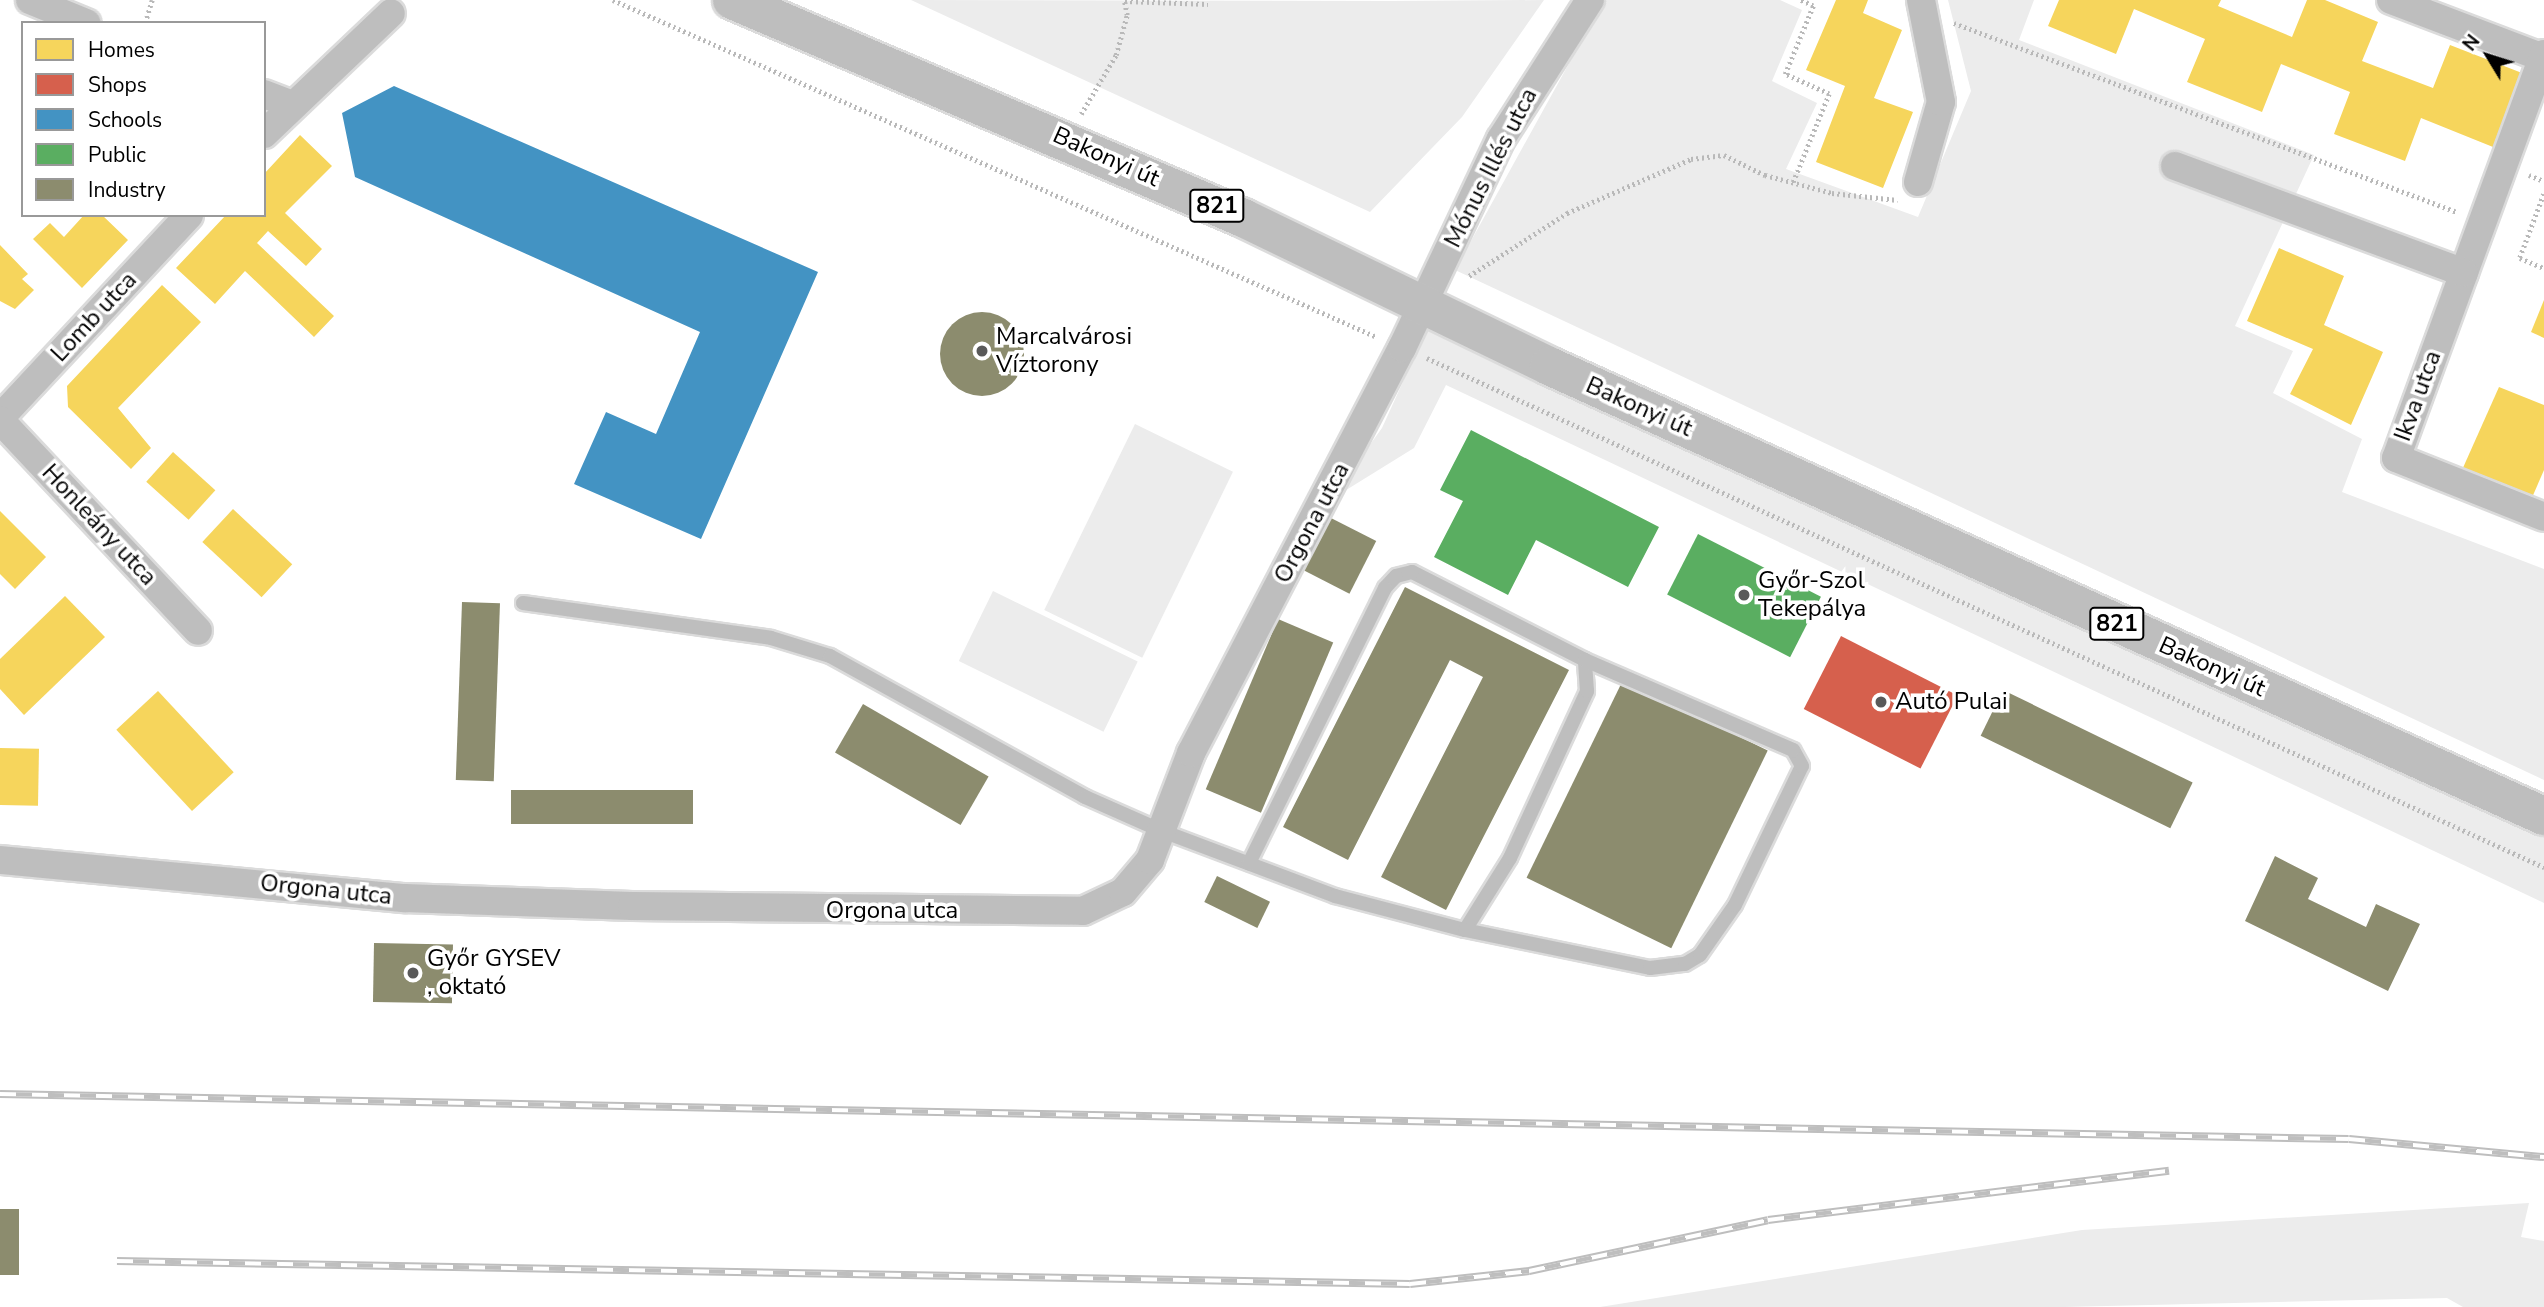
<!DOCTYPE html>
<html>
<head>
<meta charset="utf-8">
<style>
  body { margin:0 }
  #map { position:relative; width:2544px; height:1307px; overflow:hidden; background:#fff; font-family:"Nunito Sans",sans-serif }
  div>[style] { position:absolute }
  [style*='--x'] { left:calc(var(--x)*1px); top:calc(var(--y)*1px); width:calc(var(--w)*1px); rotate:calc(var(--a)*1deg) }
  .green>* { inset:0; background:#ececec; transform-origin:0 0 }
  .homes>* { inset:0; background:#f6d55c; transform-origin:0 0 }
  .shops>* { inset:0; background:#d6604d; transform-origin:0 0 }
  .schools>* { inset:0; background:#4393c3 }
  .public>* { inset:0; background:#5aae61; transform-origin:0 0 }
  .industry>* { inset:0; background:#8c8c6e; transform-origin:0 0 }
  .round { border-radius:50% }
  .path>* { height:4.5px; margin-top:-2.25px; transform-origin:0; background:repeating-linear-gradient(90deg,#b9b9b9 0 2px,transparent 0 5.5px) }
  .roads { filter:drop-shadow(2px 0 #dbdbdb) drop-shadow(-2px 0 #dbdbdb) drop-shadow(0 2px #dbdbdb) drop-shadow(0 -2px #dbdbdb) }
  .lane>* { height:14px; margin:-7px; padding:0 7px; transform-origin:7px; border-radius:7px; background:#bebebe }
  .street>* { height:28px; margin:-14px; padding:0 14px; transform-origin:14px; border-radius:14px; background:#bebebe }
  .primary>* { height:38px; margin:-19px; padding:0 19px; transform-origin:19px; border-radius:19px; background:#bebebe }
  .rail>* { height:8px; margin-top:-4px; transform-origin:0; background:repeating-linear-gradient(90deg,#fff 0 16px,#bebebe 0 32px); box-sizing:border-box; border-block:2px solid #bebebe }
  .dots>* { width:19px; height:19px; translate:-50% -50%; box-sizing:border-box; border:4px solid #fff; border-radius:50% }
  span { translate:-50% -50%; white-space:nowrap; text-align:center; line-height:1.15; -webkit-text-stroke:7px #fff; paint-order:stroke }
  .shield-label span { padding:2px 5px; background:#fff; border:2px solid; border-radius:5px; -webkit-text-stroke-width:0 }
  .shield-label { font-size:23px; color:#000; font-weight:700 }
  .street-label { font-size:24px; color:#000 }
  .poi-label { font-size:24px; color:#000 }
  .left { translate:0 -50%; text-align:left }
  .legend { position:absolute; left:21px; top:21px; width:245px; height:196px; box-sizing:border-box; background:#fff; border:2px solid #999; margin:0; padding:9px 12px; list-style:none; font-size:21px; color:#000 }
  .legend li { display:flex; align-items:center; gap:14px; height:35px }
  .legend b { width:35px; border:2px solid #999 }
  .north { position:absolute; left:2453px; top:21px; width:70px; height:70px; -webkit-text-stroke:5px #fff; paint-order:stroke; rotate:308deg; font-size:19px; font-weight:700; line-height:28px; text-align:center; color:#000 }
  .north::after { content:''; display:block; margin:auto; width:24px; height:32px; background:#000; clip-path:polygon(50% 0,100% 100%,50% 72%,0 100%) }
</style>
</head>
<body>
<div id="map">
  <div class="green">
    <div style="clip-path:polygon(911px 0,1391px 1px,1544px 0,1462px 117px,1370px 212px)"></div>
    <div style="clip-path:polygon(1604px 0,1780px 0,1802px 10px,1772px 81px,1817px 103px,1786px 169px,1918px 217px,1971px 91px,1948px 0,2034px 0,2019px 40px,2314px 155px,2235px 326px,2293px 351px,2273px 393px,2362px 439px,2342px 492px,2544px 569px,2544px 780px,1455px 270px)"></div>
    <div style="clip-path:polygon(1431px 320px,2544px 815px,2544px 903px,1446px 385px,1414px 448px,1330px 500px,1382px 428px)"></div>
    <div style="left:1135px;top:424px;width:109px;height:207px;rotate:26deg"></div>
    <div style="left:993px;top:591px;width:161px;height:78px;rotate:26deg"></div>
    <div style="clip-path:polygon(2529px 1203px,2521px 1237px,2544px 1241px,2544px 1307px,2463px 1307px,2447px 1298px,2064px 1307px,1600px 1307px,2082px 1230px)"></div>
  </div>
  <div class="homes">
    <div style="clip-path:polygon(1836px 0,1868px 0,1863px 13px,1902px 30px,1874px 98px,1913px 112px,1883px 188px,1816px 162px,1845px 86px,1806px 70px)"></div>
    <div style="clip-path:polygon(2059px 0,2221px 0,2218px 6px,2292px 37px,2307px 0,2325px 0,2378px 22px,2362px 61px,2433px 88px,2450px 45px,2522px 73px,2493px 147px,2421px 118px,2405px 161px,2334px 134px,2350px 92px,2281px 64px,2262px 112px,2187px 82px,2205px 39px,2134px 9px,2116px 54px,2048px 26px)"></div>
    <div style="clip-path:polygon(300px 135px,332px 166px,285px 213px,322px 249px,306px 266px,268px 231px,257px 243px,334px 316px,314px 337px,245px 271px,215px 304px,176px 268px,226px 215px,264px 215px,264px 174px)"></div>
    <div style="clip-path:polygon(84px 215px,102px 215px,128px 240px,82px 288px,33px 239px,50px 223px,64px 237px)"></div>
    <div style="clip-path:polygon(0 245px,28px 274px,22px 279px,34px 290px,15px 309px,0 301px)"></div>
    <div style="clip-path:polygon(2279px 248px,2344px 276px,2324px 325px,2383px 352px,2351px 425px,2290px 394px,2313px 349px,2247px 321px)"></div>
    <div style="clip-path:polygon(162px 285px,201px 322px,118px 408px,151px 448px,131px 469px,68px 407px,67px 386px)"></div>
    <div style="clip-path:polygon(2544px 300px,2544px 338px,2531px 332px)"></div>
    <div style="clip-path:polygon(2499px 387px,2544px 405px,2544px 470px,2531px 500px,2462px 470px)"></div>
    <div style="left:173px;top:452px;width:57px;height:40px;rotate:42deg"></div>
    <div style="left:233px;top:509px;width:81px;height:45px;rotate:43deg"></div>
    <div style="clip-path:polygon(0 511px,46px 557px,15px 589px,0 574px)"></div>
    <div style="clip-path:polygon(65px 596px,105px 637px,24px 715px,0 689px,0 659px)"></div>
    <div style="left:158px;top:691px;width:111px;height:57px;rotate:47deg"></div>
    <div style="left:0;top:748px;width:39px;height:57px;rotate:1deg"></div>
  </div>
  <div class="shops">
    <div style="left:1841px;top:636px;width:131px;height:82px;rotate:27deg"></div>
  </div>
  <div class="schools">
    <div style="clip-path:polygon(394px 86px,818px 272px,701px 539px,574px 484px,606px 412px,656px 434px,700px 332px,355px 177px,342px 113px)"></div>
  </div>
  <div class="public">
    <div style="clip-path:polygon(1471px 430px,1659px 527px,1628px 587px,1536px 540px,1508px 595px,1434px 557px,1463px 501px,1440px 490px)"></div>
    <div style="left:1698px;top:534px;width:138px;height:68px;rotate:27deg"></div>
  </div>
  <div class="industry">
    <div class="round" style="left:940px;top:312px;width:84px;height:84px"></div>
    <div style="left:1329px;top:517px;width:53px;height:59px;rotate:27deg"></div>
    <div style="clip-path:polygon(1405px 587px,1569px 670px,1446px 910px,1381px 877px,1483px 677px,1450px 660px,1348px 860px,1283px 827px)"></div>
    <div style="left:462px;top:602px;width:38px;height:178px;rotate:2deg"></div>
    <div style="left:1278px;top:619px;width:60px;height:185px;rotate:23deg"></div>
    <div style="left:1623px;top:680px;width:161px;height:220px;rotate:26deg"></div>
    <div style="left:2003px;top:690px;width:211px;height:51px;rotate:26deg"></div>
    <div style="left:863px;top:704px;width:145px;height:56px;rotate:30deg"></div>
    <div style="left:511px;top:790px;width:182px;height:34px"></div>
    <div style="clip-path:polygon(2275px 856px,2318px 878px,2308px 899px,2366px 927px,2376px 904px,2420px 924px,2388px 991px,2245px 921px)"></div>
    <div style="left:1217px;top:876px;width:59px;height:29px;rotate:26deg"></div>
    <div style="left:374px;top:943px;width:79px;height:59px;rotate:1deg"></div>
    <div style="left:0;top:1209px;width:19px;height:66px"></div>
  </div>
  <div class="path">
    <div style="--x:613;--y:0;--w:835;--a:23.8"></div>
    <div style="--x:1125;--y:1;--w:83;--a:2.1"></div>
    <div style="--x:145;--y:23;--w:24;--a:-73"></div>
    <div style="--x:1954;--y:23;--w:537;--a:20.59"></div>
    <div style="--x:1081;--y:114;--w:69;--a:-59.3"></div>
    <div style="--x:1116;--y:55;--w:41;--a:-74.6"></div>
    <div style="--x:1127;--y:15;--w:15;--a:-101"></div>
    <div style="--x:2529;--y:175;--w:16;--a:22"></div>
    <div style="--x:1793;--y:182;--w:95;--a:-67.8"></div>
    <div style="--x:1829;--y:94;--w:48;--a:-155.6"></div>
    <div style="--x:1785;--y:74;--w:74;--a:-67.6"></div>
    <div style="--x:1813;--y:6;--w:14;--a:-155"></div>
    <div style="--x:2544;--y:194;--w:68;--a:110.6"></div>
    <div style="--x:2520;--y:258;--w:26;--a:23"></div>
    <div style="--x:1469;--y:276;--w:117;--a:-32.7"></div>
    <div style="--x:1567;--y:213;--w:135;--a:-23.5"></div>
    <div style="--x:1691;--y:159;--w:33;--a:-7"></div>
    <div style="--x:1724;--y:155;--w:46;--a:26"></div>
    <div style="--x:1765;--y:175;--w:69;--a:15"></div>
    <div style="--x:1832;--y:193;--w:66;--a:6.1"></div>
    <div style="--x:1427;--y:358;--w:1228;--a:24.5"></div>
  </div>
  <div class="roads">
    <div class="lane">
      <div style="--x:523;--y:603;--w:250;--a:8"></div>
      <div style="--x:771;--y:638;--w:62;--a:17"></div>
      <div style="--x:830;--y:656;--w:291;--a:28.9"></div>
      <div style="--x:1085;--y:797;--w:84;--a:23.8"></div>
      <div style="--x:1162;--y:831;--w:185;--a:20.6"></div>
      <div style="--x:1335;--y:896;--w:134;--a:14.7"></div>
      <div style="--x:1465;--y:930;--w:85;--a:-58"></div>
      <div style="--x:1510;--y:858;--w:184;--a:-65.2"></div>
      <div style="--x:1587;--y:691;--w:31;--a:-94"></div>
      <div style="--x:1585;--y:660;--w:194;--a:-153"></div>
      <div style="--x:1412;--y:572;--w:16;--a:166"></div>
      <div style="--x:1396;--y:576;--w:16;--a:133"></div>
      <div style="--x:1385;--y:588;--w:307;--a:116.3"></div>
      <div style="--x:1465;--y:930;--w:189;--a:11.6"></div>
      <div style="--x:1650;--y:968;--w:35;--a:-7"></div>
      <div style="--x:1685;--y:964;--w:17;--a:-31"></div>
      <div style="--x:1700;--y:955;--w:61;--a:-55"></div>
      <div style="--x:1735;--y:905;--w:154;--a:-64.3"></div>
      <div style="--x:1802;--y:766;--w:18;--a:-119"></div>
      <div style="--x:1793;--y:750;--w:227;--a:-156.6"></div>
    </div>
    <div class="street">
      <div style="--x:30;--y:0;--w:61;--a:22.3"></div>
      <div style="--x:2391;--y:0;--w:164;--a:20.8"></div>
      <div style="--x:2544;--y:54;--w:430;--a:110.1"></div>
      <div style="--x:2396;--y:458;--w:159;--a:21.7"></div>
      <div style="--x:264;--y:94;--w:30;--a:21"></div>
      <div style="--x:264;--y:134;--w:175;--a:-43.6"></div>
      <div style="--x:2175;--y:166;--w:308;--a:20.3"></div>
      <div style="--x:1918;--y:182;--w:83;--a:-74"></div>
      <div style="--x:1941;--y:102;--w:104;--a:-101.1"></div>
      <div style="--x:0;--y:418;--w:277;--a:-47"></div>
      <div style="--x:0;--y:420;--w:289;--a:46.8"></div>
      <div style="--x:0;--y:860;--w:406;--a:5.4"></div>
      <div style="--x:404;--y:898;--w:228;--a:2"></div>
      <div style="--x:632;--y:906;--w:451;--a:0.6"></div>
      <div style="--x:1083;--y:911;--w:44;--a:-25.4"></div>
      <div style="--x:1123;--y:892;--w:42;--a:-49.8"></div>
      <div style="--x:1150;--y:860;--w:115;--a:-69"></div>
      <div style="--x:1191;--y:753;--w:457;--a:-62.5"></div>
      <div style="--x:1402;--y:348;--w:231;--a:-64.7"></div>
      <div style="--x:1501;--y:139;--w:165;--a:-57.4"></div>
    </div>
    <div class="primary">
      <div style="--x:732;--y:0;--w:556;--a:23.1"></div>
      <div style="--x:1243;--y:218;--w:340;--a:25.8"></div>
      <div style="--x:1549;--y:366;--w:1092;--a:24.34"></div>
    </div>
  </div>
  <div class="rail">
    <div style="--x:0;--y:1094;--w:2349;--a:1.1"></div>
    <div style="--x:2349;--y:1139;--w:196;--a:5.3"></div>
    <div style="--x:117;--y:1261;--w:1293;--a:1.02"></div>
    <div style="--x:1410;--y:1284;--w:120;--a:-6.2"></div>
    <div style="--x:1529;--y:1271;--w:244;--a:-12"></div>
    <div style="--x:1768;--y:1220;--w:404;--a:-7"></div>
  </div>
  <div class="dots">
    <div style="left:982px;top:351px;background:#595959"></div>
    <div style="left:1744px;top:595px;background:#595959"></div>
    <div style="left:1881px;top:702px;background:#595959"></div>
    <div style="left:413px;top:973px;background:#595959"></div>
  </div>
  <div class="shield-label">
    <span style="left:1217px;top:206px">821</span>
    <span style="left:2117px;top:624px">821</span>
  </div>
  <div class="street-label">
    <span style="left:1106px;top:157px;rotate:24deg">Bakonyi út</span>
    <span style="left:1491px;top:168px;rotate:-63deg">Mónus Illés utca</span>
    <span style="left:94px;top:317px;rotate:-47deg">Lomb utca</span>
    <span style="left:2418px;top:396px;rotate:-70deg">Ikva utca</span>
    <span style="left:1639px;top:407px;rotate:24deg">Bakonyi út</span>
    <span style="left:1312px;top:523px;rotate:-62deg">Orgona utca</span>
    <span style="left:99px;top:525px;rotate:47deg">Honleány utca</span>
    <span style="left:2212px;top:667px;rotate:24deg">Bakonyi út</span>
    <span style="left:326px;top:890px;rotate:6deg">Orgona utca</span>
    <span style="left:892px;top:911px">Orgona utca</span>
  </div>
  <div class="poi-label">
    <span class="left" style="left:996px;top:351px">Marcalvárosi<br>Víztorony</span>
    <span class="left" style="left:1758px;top:595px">Győr-Szol<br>Tekepálya</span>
    <span class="left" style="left:1895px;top:702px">Autó Pulai</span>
    <span class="left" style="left:427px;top:973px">Győr GYSEV<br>, oktató</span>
  </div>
  <ul class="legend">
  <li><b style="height:19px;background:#f6d55c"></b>Homes</li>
  <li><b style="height:19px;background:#d6604d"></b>Shops</li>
  <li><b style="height:19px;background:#4393c3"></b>Schools</li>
  <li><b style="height:19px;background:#5aae61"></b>Public</li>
  <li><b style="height:19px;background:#8c8c6e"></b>Industry</li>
  </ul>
  <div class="north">N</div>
</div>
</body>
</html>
